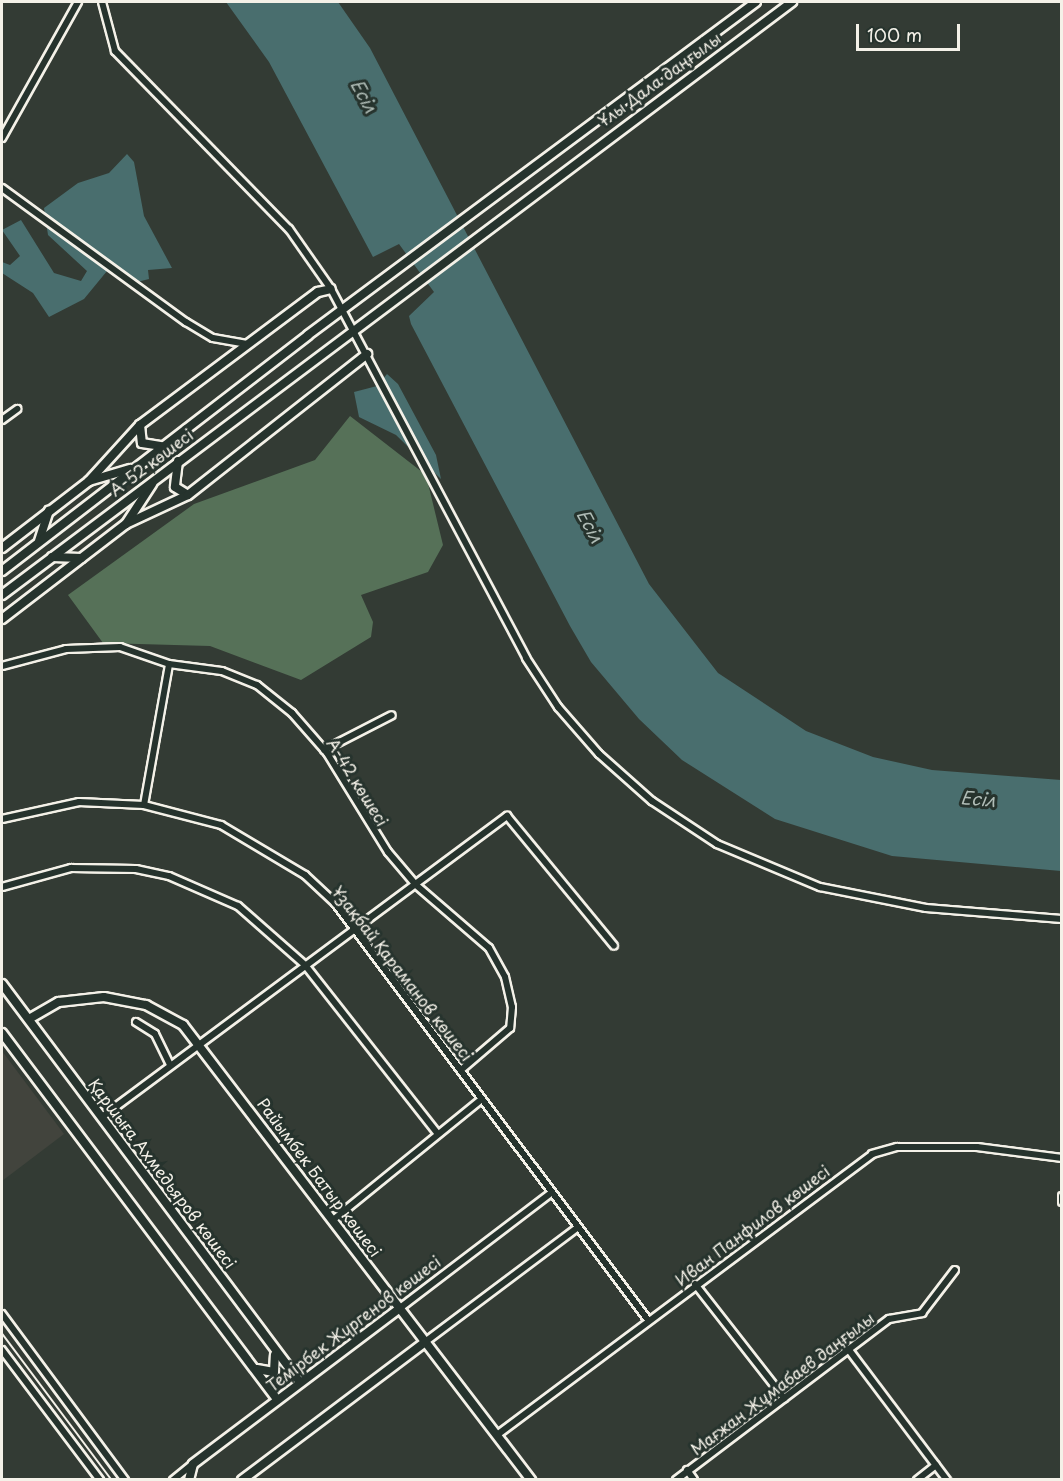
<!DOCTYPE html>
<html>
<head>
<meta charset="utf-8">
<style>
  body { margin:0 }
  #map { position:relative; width:1063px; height:1481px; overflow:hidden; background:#333b34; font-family:"Playpen Sans",sans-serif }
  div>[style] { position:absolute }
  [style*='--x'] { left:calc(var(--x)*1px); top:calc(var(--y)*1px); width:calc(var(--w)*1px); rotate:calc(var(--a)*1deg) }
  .built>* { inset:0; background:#42443d }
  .green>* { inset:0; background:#567158 }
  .water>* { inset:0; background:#496e6e }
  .roads { filter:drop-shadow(2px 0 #f4f1e8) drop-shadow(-2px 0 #f4f1e8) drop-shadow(0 2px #f4f1e8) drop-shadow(0 -2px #f4f1e8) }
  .street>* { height:6px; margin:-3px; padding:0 3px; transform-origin:3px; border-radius:3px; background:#26332d }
  .secondary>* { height:8px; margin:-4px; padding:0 4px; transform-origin:4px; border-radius:4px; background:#26332d }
  .tram>* { height:1.5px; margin:-0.75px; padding:0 0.75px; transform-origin:0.75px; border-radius:0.75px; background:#f4f1e8 }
  span { translate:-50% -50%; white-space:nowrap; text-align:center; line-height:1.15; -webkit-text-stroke:6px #26332d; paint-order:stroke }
  .street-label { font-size:16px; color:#f4f1e8 }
  .water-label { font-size:18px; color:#b0bdb7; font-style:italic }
  .frame { position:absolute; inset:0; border:3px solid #f4f1e8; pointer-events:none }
  .scale { position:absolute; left:856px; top:24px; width:104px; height:27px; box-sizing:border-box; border:3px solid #f4f1e8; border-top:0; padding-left:8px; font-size:18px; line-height:21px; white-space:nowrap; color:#f4f1e8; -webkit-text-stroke:4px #26332d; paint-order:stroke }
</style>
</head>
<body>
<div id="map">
  <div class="built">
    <div style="clip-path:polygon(2px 1051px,64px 1134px,2px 1181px)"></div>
  </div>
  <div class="green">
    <div style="clip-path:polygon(350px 416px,426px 475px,443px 545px,428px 572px,361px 595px,373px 622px,371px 637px,301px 680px,210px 646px,103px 643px,68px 595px,194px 504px,315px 460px)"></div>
  </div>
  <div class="water">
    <div style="clip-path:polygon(226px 2px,338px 2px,370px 48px,649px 584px,718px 673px,806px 731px,873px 757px,932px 770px,1061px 780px,1061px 871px,892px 856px,775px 819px,682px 760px,639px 719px,591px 662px,570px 626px,411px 324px,409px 316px,434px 292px,399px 244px,373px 257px,269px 62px)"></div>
    <div style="clip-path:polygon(127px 154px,134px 162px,144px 216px,172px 268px,148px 270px,149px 279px,137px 282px,107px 271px,84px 299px,49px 317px,33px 293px,2px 273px,2px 262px,10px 265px,20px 256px,2px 230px,21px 220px,54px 273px,81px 281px,87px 271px,48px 235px,44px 208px,78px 183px,109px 173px)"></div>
    <div style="clip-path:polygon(387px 374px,398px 384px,436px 455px,441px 479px,396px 435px,359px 417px,354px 392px,377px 386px)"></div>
  </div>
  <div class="roads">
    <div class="street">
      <div style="--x:102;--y:2;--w:51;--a:75.1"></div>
      <div style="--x:115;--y:51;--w:249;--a:45.7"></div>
      <div style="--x:289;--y:229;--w:73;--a:55"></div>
      <div style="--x:331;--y:289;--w:417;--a:62.1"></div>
      <div style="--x:526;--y:658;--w:59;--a:56.9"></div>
      <div style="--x:558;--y:707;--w:62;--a:48.9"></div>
      <div style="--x:599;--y:754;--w:71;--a:41.6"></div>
      <div style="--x:652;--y:801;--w:78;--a:33.5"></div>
      <div style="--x:717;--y:844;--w:112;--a:22.7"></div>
      <div style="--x:820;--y:887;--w:108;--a:11.2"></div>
      <div style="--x:926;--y:908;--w:136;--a:4.6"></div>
      <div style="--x:2;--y:138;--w:156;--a:-60.8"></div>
      <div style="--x:2;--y:188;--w:228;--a:36.1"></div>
      <div style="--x:186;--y:322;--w:31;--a:31"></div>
      <div style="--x:213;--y:338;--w:36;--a:10"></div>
      <div style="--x:2;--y:420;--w:19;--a:-36"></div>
      <div style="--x:2;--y:666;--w:66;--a:-14.9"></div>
      <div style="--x:66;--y:649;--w:54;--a:-2.1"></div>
      <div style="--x:120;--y:647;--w:52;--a:19.1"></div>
      <div style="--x:169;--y:664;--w:53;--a:7.5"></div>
      <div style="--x:222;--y:671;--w:38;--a:22"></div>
      <div style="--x:257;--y:685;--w:45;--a:38.7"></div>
      <div style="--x:292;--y:713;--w:53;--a:48.8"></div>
      <div style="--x:327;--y:753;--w:116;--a:58.4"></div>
      <div style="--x:388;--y:852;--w:43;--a:49.7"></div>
      <div style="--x:416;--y:885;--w:96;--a:40.8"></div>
      <div style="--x:489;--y:948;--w:33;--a:61"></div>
      <div style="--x:505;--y:977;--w:31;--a:77"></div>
      <div style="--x:512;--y:1007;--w:21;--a:95"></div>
      <div style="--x:510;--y:1028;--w:65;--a:139.4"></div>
      <div style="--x:324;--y:750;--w:76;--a:-27.2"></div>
      <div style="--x:144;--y:805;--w:143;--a:-79.9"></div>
      <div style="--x:2;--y:819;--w:79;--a:-12.4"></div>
      <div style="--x:79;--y:802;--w:65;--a:2.6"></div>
      <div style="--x:144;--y:805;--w:80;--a:14.6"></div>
      <div style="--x:221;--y:825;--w:98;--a:30.8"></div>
      <div style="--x:305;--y:875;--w:41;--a:43"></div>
      <div style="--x:335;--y:903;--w:521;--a:53.11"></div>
      <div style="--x:2;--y:887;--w:72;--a:-15.4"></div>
      <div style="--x:71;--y:868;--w:65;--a:0.9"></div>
      <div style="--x:136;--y:869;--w:34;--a:12"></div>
      <div style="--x:169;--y:876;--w:75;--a:23.5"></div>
      <div style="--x:238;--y:906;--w:89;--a:41.4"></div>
      <div style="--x:305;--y:965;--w:214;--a:51.8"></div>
      <div style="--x:136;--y:1022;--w:22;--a:32"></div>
      <div style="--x:155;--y:1034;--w:34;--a:64"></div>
      <div style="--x:102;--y:1117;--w:505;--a:-36.62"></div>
      <div style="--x:507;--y:816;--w:168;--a:50.5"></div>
      <div style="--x:1062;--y:1196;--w:6;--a:90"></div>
      <div style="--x:333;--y:1220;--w:192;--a:-39.1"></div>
      <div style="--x:695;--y:1284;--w:145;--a:52"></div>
      <div style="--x:400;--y:1308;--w:190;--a:-37.3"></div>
      <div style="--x:2;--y:1314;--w:207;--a:53.5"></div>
      <div style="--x:425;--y:1342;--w:191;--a:-36.9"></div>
      <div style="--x:2;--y:1350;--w:163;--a:53"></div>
      <div style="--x:849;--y:1350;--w:163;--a:53"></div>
      <div style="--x:497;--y:1435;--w:469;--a:-36.8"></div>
      <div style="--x:872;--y:1154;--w:26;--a:-16"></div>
      <div style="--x:897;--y:1147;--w:80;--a:0"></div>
      <div style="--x:977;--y:1147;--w:86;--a:7.4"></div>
      <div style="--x:687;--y:1470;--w:12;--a:55"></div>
      <div style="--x:173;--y:1480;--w:26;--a:-39"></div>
      <div style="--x:676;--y:1480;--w:267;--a:-37.1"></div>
      <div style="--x:889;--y:1319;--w:34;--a:-10"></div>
      <div style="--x:922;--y:1313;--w:54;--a:-52.5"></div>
      <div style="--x:917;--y:1480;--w:24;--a:-38"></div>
    </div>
    <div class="secondary">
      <div style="--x:140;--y:425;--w:18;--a:84"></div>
      <div style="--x:142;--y:443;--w:20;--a:9"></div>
      <div style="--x:178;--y:461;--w:26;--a:97"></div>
      <div style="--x:175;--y:487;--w:15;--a:32"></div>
      <div style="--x:89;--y:481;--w:43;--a:-16.3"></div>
      <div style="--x:126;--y:524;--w:48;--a:-57"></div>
      <div style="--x:39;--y:541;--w:32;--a:-72"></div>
      <div style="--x:2;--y:548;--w:110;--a:-37.6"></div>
      <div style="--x:89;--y:481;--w:76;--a:-47.7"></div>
      <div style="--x:140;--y:425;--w:222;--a:-36.8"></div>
      <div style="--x:318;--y:292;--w:13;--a:-13"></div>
      <div style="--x:52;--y:557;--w:29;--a:2"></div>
      <div style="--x:2;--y:571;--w:386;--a:-37.6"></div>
      <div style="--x:308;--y:335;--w:558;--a:-36.62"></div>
      <div style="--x:2;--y:595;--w:988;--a:-36.89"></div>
      <div style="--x:2;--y:619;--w:156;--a:-37.5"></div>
      <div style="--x:126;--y:524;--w:68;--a:-25.1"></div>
      <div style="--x:188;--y:495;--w:228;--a:-38.2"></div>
      <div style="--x:2;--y:984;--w:496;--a:53.2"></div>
      <div style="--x:29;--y:1019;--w:34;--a:-30"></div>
      <div style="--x:59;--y:1002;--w:45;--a:-6.3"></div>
      <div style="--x:104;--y:997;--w:43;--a:10.8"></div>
      <div style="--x:146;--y:1005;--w:42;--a:28.4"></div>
      <div style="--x:183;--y:1025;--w:573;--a:52.59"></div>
      <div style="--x:2;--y:1033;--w:456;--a:53.1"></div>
      <div style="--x:257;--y:1369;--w:17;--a:10"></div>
      <div style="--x:274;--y:1372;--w:17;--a:-87"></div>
      <div style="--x:189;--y:1480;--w:16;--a:-76"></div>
      <div style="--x:193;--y:1464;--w:259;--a:-37"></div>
      <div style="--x:242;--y:1480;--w:229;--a:-37"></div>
    </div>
  </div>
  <div class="tram">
    <div style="--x:2;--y:1333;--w:184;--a:53.2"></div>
  </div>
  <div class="street-label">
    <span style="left:659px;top:79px;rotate:-36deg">Ұлы Дала даңғылы</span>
    <span style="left:151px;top:462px;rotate:-37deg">А-52 көшесі</span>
    <span style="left:358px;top:782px;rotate:58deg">А-42 көшесі</span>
    <span style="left:403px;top:973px;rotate:52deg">Ұзақбай Қараманов көшесі</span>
    <span style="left:163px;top:1173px;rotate:53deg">Қаршыға Ахмедьяров көшесі</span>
    <span style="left:320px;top:1177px;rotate:53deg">Райымбек Батыр көшесі</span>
    <span style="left:752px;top:1225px;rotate:-37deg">Иван Панфилов көшесі</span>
    <span style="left:353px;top:1323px;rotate:-37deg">Темірбек Жүргенов көшесі</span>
    <span style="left:782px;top:1383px;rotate:-37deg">Мағжан Жұмабаев даңғылы</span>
  </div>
  <div class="water-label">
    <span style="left:364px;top:96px;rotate:62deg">Есіл</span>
    <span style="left:590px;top:526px;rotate:62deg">Есіл</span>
    <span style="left:978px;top:799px;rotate:5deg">Есіл</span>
  </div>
  <div class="frame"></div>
  <div class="scale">100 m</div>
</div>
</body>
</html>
